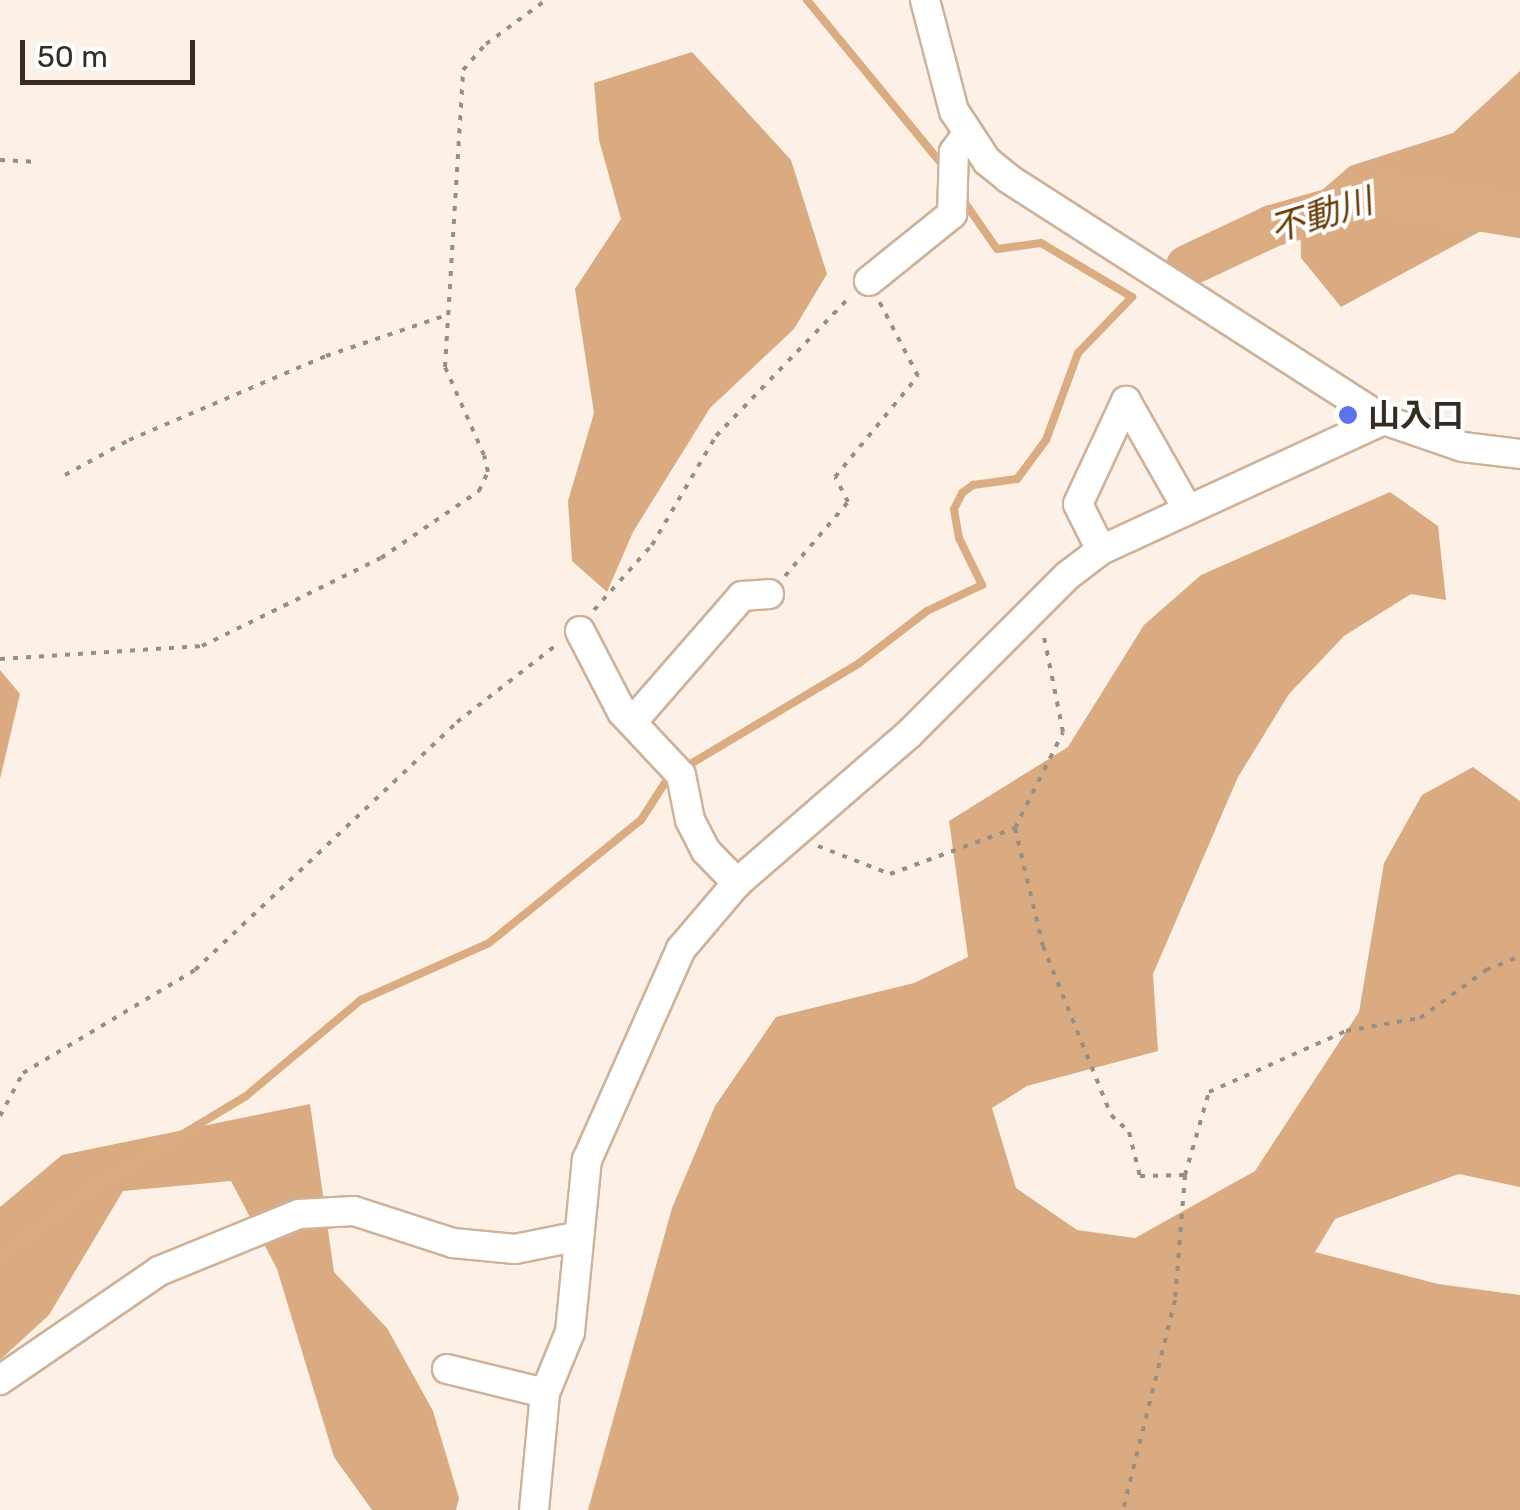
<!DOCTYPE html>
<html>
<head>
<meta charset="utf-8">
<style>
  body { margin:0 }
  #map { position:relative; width:1520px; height:1510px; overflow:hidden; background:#fdf1e7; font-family:Rubik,"Noto Sans JP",sans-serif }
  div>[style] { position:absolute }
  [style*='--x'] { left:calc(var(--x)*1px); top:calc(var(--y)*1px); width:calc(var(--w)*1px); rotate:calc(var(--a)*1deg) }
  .forest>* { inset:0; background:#daaa80 }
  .stream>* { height:8px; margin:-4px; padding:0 4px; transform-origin:4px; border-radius:4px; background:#dbab81 }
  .river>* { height:42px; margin:-21px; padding:0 21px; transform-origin:21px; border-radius:21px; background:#dbab81 }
  .path>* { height:4px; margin-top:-2px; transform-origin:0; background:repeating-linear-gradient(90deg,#998e84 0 5px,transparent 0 13px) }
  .roads { filter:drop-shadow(2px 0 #ceb299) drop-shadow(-2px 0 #ceb299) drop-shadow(0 2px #ceb299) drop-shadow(0 -2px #ceb299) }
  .minor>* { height:28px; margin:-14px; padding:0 14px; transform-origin:14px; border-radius:14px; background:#fff }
  .dots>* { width:28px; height:28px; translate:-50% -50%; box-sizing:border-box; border:5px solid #fff; border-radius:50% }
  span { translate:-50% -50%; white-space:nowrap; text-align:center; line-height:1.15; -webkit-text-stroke:8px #fff; paint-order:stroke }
  .poi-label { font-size:32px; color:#372c22; font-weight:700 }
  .left { translate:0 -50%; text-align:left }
  .water-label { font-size:35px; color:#693c06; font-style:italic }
  .scale { position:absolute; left:20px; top:40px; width:175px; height:45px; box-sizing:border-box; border:5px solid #372c22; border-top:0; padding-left:12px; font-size:30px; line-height:35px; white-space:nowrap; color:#372c22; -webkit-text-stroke:8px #fff; paint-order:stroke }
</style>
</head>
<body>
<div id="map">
  <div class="forest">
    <div style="clip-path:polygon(692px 52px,791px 160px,827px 274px,794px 329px,710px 408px,633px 532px,607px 592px,572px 561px,568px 501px,594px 413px,575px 289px,621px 219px,599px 140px,594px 83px)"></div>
    <div style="clip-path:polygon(1520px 71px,1520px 235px,1481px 231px,1341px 307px,1301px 258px,1300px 209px,1350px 166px,1453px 133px)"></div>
    <div style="clip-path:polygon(1390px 492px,1438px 526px,1446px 600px,1411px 594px,1344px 636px,1289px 694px,1238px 777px,1153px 974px,1158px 1051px,1027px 1086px,992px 1108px,1016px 1188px,1077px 1230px,1135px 1238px,1255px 1171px,1359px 1012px,1384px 863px,1422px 795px,1473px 767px,1520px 801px,1520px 1187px,1459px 1174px,1335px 1219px,1315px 1252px,1438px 1284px,1520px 1295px,1520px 1510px,588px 1510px,672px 1208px,715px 1106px,776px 1017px,914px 983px,968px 957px,949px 821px,1068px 747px,1144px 625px,1201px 575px)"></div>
    <div style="clip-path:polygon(0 670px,20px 694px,0 779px)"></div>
    <div style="clip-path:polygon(310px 1104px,334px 1272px,387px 1328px,433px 1411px,459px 1498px,456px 1510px,372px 1510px,334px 1457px,277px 1269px,231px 1181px,123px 1191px,49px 1315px,0 1360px,0 1207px,62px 1155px)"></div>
  </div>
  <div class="stream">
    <div style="--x:807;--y:0;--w:216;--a:50.6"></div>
    <div style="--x:682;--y:769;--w:205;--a:-30.8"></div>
    <div style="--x:858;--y:664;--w:87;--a:-37.5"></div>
    <div style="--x:927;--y:611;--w:61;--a:-25.3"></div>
    <div style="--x:982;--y:585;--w:52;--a:-116.1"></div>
    <div style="--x:959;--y:538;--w:29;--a:-100"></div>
    <div style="--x:954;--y:509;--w:18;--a:-63"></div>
    <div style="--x:962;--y:493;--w:14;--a:-36"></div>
    <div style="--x:973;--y:485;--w:44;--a:-7.8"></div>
    <div style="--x:1017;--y:479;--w:49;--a:-53.4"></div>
    <div style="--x:1046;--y:440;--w:93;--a:-69.8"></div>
    <div style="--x:1078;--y:353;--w:78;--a:-46"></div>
    <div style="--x:1132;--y:297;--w:106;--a:-149.3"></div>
    <div style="--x:1041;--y:243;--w:44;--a:172.2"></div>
    <div style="--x:997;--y:249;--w:60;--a:-124.8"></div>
    <div style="--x:0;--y:1256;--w:109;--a:-36.5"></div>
    <div style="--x:88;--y:1191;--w:184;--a:-31"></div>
    <div style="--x:246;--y:1096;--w:150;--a:-39.9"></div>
    <div style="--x:361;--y:1000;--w:140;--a:-24"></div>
    <div style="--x:489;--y:943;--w:196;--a:-39"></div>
    <div style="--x:641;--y:820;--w:54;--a:-57.2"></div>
  </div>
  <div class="river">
    <div style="--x:1187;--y:266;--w:94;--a:-25.2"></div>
    <div style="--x:1272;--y:226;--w:116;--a:-16.1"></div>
    <div style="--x:1383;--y:194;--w:139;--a:9.5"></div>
  </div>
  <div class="path">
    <div style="--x:0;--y:160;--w:39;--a:3"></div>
    <div style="--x:65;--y:475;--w:73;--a:-28.7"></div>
    <div style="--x:129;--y:440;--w:214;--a:-23.1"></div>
    <div style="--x:326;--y:356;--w:128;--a:-18.7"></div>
    <div style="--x:785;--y:576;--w:97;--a:-49.6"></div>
    <div style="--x:848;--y:502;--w:28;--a:-117"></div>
    <div style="--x:835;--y:477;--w:131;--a:-50.6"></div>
    <div style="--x:918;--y:376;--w:85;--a:-117.5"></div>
    <div style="--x:594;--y:610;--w:87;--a:-48.3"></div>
    <div style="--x:652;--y:545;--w:126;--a:-59.6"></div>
    <div style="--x:716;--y:436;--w:192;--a:-46.1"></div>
    <div style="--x:0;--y:659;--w:202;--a:-3.7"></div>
    <div style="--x:202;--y:646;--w:199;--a:-26.2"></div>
    <div style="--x:381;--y:558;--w:119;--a:-34.4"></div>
    <div style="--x:479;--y:491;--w:21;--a:-65"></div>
    <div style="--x:488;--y:472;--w:17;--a:-103"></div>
    <div style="--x:484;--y:455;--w:96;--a:-113.9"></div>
    <div style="--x:445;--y:367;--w:298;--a:-86.5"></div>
    <div style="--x:463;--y:70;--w:35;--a:-49"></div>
    <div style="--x:486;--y:44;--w:74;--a:-36.3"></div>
    <div style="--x:1015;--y:828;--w:107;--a:-63.4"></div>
    <div style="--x:1063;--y:732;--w:97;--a:-101.3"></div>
    <div style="--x:818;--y:846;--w:77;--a:21.3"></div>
    <div style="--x:890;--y:874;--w:133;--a:-20.2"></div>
    <div style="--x:1015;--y:828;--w:121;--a:76.7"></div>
    <div style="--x:1043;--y:946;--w:182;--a:68.1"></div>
    <div style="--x:1111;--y:1115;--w:25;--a:43"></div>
    <div style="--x:1129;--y:1132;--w:45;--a:76"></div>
    <div style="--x:1140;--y:1176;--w:45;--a:-1.3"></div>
    <div style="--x:1185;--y:1175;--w:125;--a:94.6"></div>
    <div style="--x:1175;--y:1300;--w:216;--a:103.9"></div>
    <div style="--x:0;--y:1116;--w:49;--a:-61.9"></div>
    <div style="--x:23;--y:1073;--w:200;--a:-30.9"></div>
    <div style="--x:195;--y:970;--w:361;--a:-43.4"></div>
    <div style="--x:457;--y:722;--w:129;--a:-37.8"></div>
    <div style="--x:1185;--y:1175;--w:86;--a:-73.9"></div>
    <div style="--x:1209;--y:1092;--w:150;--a:-24"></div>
    <div style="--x:1346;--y:1031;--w:75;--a:-10"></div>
    <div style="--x:1420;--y:1018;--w:82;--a:-36"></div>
    <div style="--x:1486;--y:970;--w:37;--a:-22"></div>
  </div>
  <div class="roads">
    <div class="minor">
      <div style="--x:925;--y:0;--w:115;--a:75.4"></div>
      <div style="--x:954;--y:111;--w:60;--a:56.6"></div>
      <div style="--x:987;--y:161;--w:28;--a:39"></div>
      <div style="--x:1009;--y:179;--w:446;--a:32.7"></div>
      <div style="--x:1384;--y:420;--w:83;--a:18.9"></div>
      <div style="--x:1463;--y:447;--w:57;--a:7"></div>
      <div style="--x:869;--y:281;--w:107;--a:-38.9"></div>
      <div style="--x:952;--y:214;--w:62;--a:-88.2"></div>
      <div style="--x:954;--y:152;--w:22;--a:-54"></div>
      <div style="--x:1101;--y:550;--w:51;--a:-116.6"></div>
      <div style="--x:1078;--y:504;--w:114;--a:-65"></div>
      <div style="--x:1126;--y:401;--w:125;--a:60.4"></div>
      <div style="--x:580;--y:631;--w:91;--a:62.6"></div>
      <div style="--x:622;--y:712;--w:86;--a:46.9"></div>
      <div style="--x:681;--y:775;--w:46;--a:78.7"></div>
      <div style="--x:690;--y:820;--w:35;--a:63"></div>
      <div style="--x:706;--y:851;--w:45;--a:45.9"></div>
      <div style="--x:633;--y:721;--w:166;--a:-48.9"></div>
      <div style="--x:742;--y:596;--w:27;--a:-4"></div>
      <div style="--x:447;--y:1369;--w:101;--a:13.8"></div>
      <div style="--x:0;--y:1380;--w:193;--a:-34.4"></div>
      <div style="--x:159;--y:1271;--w:151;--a:-22.2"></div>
      <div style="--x:299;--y:1214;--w:55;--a:-3.1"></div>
      <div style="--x:354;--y:1211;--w:104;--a:17.9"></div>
      <div style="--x:453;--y:1243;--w:62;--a:5.5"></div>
      <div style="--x:515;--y:1249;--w:61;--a:-11.3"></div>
      <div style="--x:534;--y:1510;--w:118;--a:-84.6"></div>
      <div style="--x:545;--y:1393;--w:66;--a:-67.7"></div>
      <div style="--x:570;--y:1332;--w:173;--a:-84.4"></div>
      <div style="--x:587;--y:1160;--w:231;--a:-66"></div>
      <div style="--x:681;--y:949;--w:87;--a:-49.7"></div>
      <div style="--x:737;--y:883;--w:226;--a:-40.9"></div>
      <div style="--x:908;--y:735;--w:225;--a:-45"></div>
      <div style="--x:1067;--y:576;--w:43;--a:-37.4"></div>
      <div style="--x:1101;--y:550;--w:311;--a:-24.7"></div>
    </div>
  </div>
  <div class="dots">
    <div style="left:1348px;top:415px;background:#5f72e9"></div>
  </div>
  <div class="poi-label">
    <span class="left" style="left:1368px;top:415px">山入口</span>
  </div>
  <div class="water-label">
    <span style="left:1321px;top:215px;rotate:-17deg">不動川</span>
  </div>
  <div class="scale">50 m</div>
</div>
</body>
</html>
